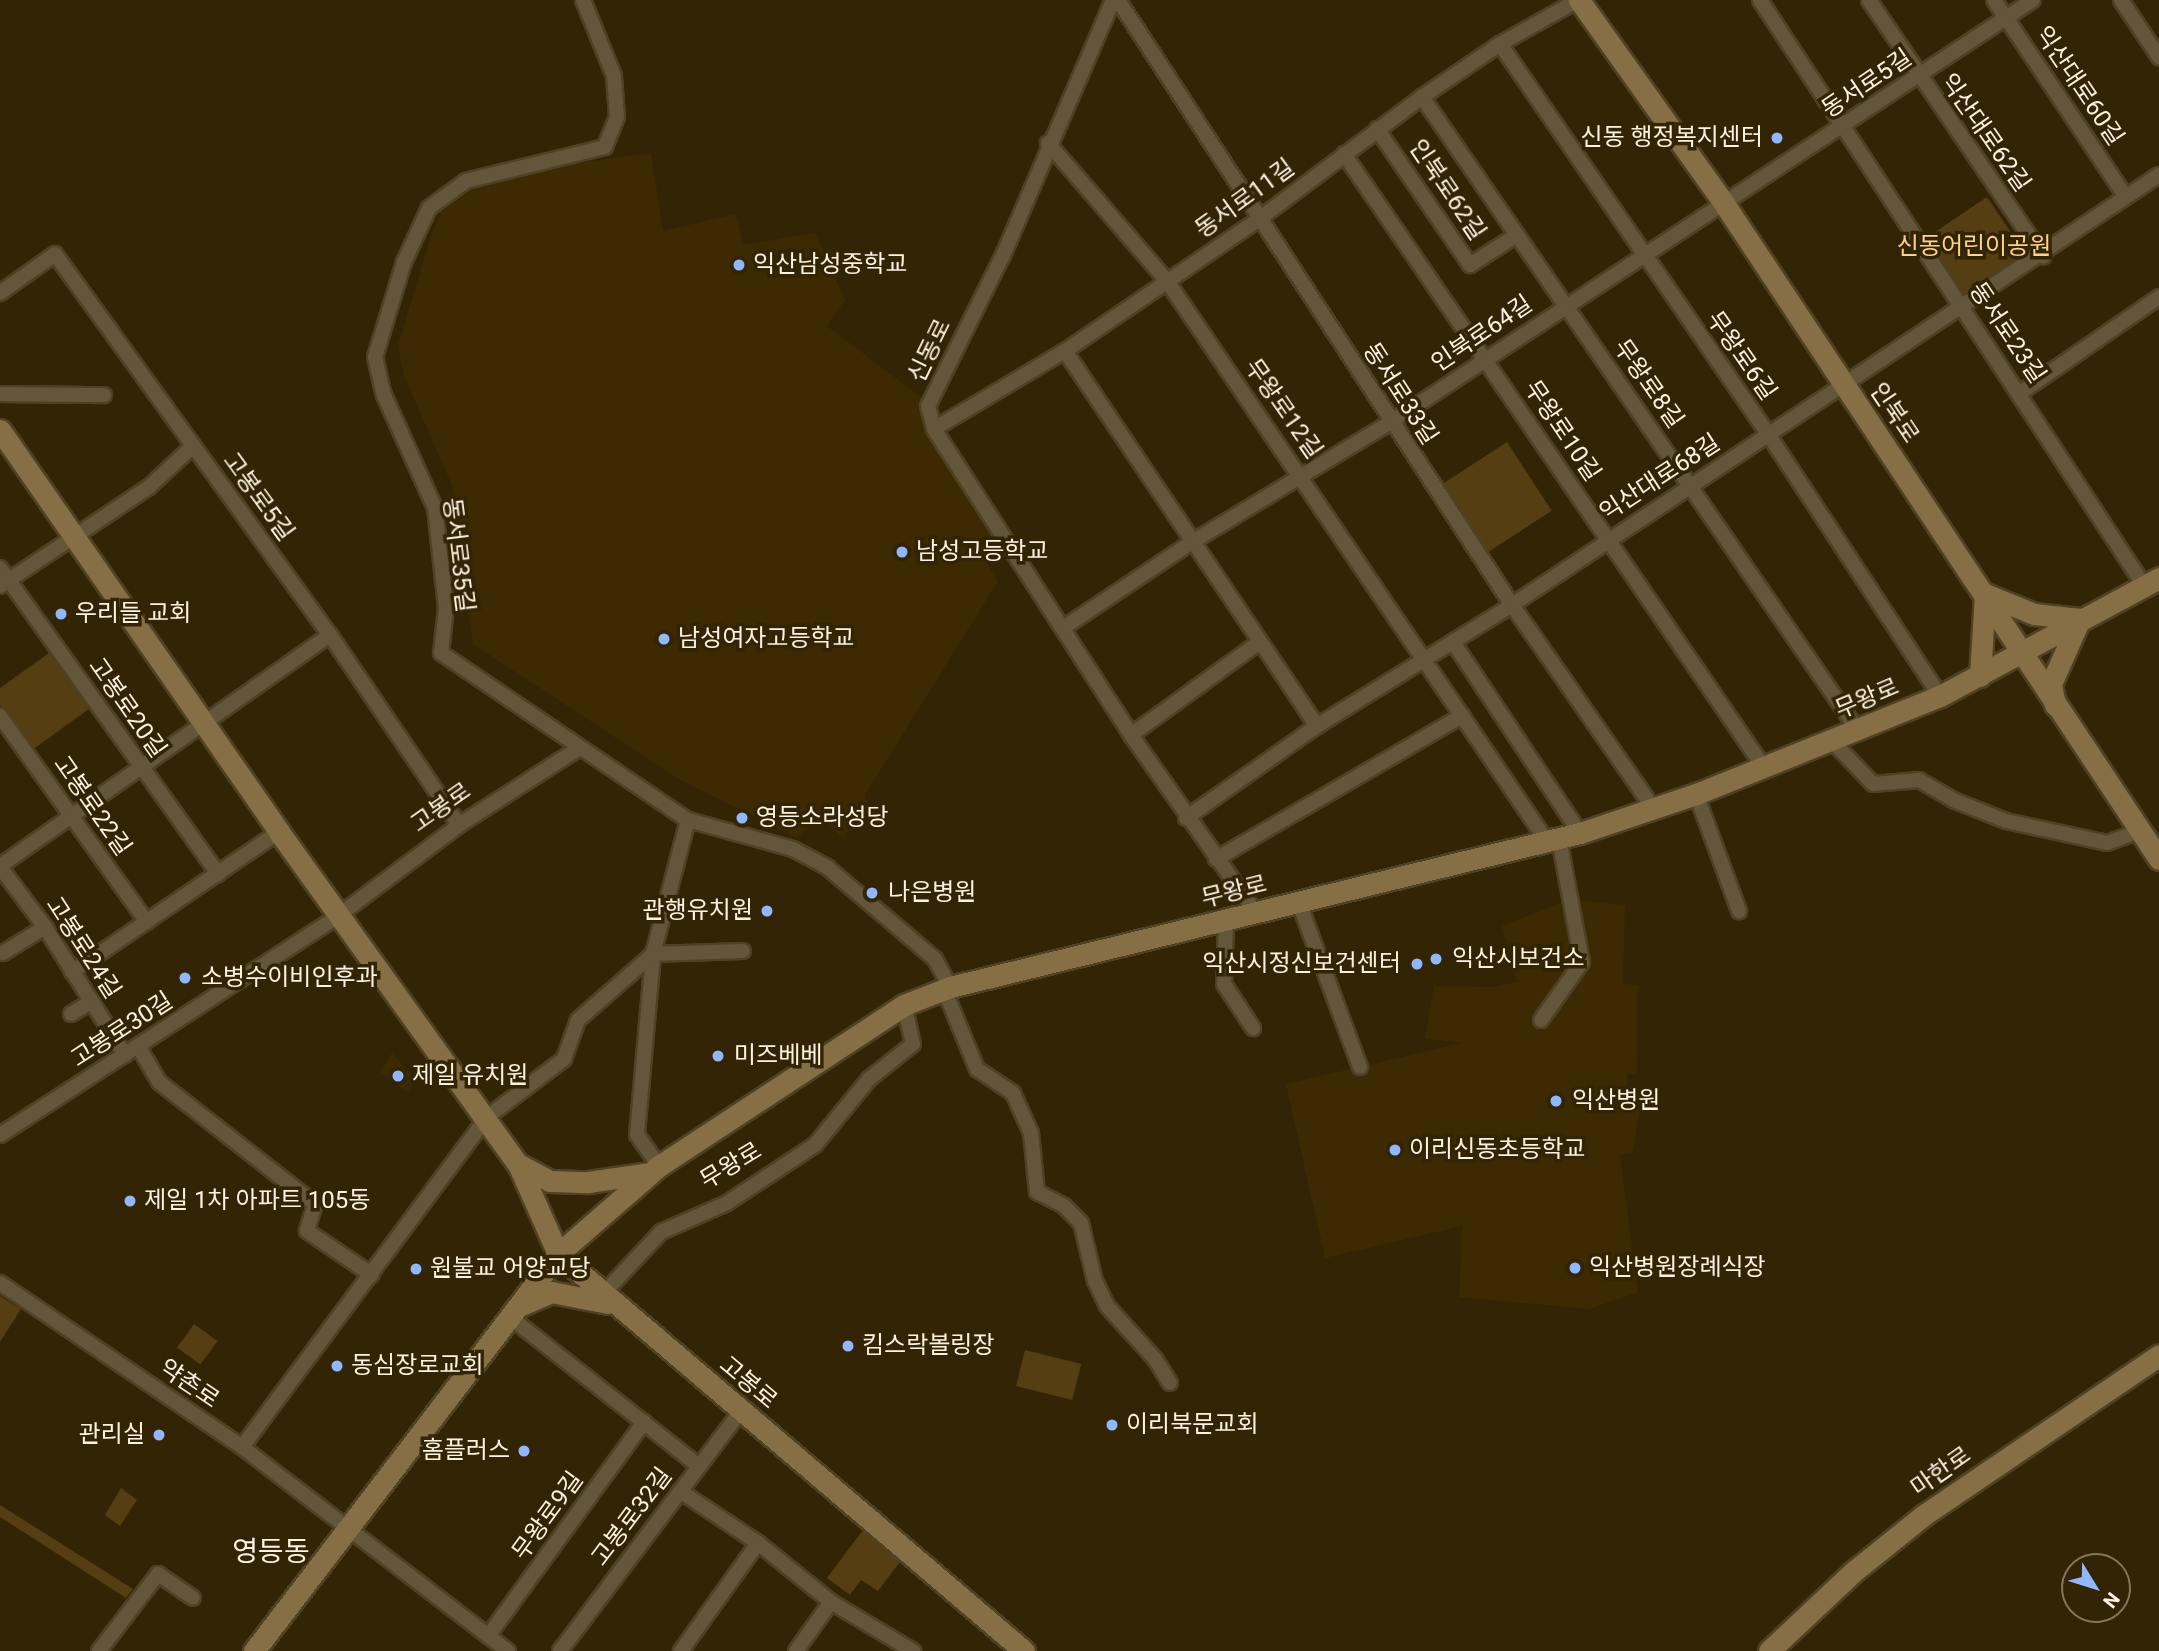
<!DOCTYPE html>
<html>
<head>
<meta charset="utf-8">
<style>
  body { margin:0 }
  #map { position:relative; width:2159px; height:1651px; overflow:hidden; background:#332405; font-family:Roboto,"Noto Sans KR",sans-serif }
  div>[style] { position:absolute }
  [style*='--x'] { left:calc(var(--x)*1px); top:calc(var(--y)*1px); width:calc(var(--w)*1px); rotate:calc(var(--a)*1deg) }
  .built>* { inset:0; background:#3d2a02 }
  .green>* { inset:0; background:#543e12; transform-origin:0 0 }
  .roads { filter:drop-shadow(2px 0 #4f4124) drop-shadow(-2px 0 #4f4124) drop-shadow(0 2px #4f4124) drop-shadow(0 -2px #4f4124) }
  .street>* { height:14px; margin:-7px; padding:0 7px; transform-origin:7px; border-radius:7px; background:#64563b }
  .secondary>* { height:21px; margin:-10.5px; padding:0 10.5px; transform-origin:10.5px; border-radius:10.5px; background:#876f45 }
  .dots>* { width:19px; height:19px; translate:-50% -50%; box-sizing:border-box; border:4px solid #332405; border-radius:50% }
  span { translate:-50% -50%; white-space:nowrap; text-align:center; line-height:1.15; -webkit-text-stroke:7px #332405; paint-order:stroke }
  .street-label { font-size:24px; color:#fcf2e1 }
  .poi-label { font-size:24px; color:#fcf2e1 }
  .right { translate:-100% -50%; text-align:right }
  .left { translate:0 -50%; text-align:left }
  .park-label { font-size:24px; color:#fbd289 }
  .quarter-label { font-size:28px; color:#fcf2e1 }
  .north { position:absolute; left:2061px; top:1553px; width:70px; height:70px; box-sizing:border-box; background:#332405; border:2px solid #83765d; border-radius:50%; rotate:128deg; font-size:19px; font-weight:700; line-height:28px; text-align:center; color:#fcf2e1 }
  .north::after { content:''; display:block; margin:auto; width:24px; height:32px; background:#91b8fd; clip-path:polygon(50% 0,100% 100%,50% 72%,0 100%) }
</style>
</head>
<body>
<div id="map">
  <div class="built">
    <div style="clip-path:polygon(651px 153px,663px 231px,735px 214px,744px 245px,815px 233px,845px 300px,827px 326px,925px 400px,997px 534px,977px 549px,998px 581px,865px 795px,870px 811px,842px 837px,818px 816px,797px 838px,677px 778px,473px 644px,452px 485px,404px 376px,398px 345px,432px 233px,441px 212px,494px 175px)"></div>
    <div style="clip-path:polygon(1569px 899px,1625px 905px,1623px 984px,1638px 985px,1637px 1074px,1627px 1074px,1627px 1095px,1641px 1107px,1632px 1153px,1620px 1155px,1638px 1292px,1589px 1309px,1459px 1297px,1462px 1226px,1325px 1258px,1286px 1084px,1462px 1043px,1425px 1039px,1434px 986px,1494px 987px,1517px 982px,1502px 926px)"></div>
    <div style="clip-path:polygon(392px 1053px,415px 1079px,408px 1092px,380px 1072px)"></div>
  </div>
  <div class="green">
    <div style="left:1987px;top:197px;width:69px;height:77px;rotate:56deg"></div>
    <div style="left:1507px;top:442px;width:82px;height:82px;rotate:57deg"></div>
    <div style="clip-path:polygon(49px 653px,89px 709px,32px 750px,0 705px,0 688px)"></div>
    <div style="clip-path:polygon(0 1296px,21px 1309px,0 1342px)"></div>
    <div style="left:194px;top:1324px;width:29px;height:29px;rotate:36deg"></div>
    <div style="left:1025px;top:1350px;width:58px;height:37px;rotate:14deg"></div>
    <div style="clip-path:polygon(121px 1488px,137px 1500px,120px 1526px,105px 1515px)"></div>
    <div style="clip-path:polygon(0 1505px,133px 1589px,126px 1598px,0 1517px)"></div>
    <div style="clip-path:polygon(863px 1530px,902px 1559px,878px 1591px,861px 1580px,850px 1595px,827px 1578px)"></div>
  </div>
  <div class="roads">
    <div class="street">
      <div style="--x:583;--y:0;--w:82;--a:67.8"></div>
      <div style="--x:614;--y:76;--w:41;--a:85.8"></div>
      <div style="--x:617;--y:117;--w:32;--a:112"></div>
      <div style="--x:605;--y:147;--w:143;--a:166.3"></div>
      <div style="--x:466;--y:181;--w:46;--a:143.9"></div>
      <div style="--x:429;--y:208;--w:60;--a:114.8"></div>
      <div style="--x:404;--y:262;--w:99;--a:107"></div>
      <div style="--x:375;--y:357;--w:39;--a:77"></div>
      <div style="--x:384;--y:395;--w:124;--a:65.7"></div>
      <div style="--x:435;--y:508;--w:101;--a:83.7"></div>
      <div style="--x:446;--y:608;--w:45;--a:96.3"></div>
      <div style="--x:441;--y:653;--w:298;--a:34.1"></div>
      <div style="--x:688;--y:820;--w:109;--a:15.4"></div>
      <div style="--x:793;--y:849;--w:40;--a:28"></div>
      <div style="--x:828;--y:868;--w:140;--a:40.4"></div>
      <div style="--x:935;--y:959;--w:32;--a:62"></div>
      <div style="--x:1113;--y:0;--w:278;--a:113.3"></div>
      <div style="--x:1003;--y:255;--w:169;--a:116.4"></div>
      <div style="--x:928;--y:406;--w:24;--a:75"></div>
      <div style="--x:934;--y:429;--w:364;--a:57.2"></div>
      <div style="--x:1131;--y:735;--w:218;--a:54.9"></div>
      <div style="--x:1118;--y:0;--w:722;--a:56.93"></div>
      <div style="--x:1512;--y:605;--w:247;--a:55.2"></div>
      <div style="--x:1760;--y:0;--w:702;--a:56.74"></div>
      <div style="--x:1869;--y:0;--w:310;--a:55.8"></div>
      <div style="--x:1994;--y:0;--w:237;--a:56.2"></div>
      <div style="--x:2121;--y:0;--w:69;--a:56.3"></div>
      <div style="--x:1500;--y:44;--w:473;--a:55.5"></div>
      <div style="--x:1768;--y:434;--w:313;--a:56.7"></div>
      <div style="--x:1422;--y:97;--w:771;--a:55.46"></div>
      <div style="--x:1377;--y:129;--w:165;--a:55.6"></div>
      <div style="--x:1470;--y:265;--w:56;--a:-32.6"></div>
      <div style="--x:1048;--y:143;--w:182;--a:49.2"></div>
      <div style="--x:1167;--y:281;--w:675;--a:55.86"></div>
      <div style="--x:1344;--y:154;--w:745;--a:55.61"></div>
      <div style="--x:0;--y:293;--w:67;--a:-35.3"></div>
      <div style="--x:55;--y:254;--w:470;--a:54.2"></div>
      <div style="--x:330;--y:635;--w:230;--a:55.8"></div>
      <div style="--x:1065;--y:351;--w:452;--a:56.1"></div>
      <div style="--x:2020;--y:393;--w:169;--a:-34.6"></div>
      <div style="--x:0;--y:394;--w:104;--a:0.6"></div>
      <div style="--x:934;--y:429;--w:152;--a:-30.8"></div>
      <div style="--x:1065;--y:351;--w:235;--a:-34.2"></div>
      <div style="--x:1259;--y:219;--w:204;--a:-36.8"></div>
      <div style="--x:1422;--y:97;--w:94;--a:-34.2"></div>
      <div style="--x:1500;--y:44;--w:90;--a:-29.4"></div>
      <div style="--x:0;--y:568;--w:376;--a:54.5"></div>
      <div style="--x:0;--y:586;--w:179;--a:-33.6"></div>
      <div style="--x:149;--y:487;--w:60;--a:-43"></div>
      <div style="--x:1063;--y:628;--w:155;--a:-33.7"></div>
      <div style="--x:1192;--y:542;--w:232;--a:-31.1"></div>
      <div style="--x:1391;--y:422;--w:768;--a:-33.32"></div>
      <div style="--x:1453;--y:642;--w:229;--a:56.4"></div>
      <div style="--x:0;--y:716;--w:253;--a:54.5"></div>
      <div style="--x:1131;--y:735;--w:157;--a:-35.9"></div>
      <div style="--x:1833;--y:742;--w:58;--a:46.4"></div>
      <div style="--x:1873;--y:784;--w:46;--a:-5"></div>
      <div style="--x:1919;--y:780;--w:39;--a:30"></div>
      <div style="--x:1953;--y:800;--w:57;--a:21.6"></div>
      <div style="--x:2006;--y:821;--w:103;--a:12.3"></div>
      <div style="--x:2107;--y:843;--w:35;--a:-20"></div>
      <div style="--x:1696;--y:794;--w:125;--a:69.8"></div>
      <div style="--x:1186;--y:818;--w:160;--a:-35.1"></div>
      <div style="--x:1317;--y:726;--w:229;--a:-31.8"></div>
      <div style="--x:1512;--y:605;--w:777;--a:-33.61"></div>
      <div style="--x:1216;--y:859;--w:285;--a:-30.2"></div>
      <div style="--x:0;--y:866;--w:403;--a:-35"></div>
      <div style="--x:0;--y:867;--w:75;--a:53.1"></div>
      <div style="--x:45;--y:927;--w:151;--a:58"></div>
      <div style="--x:1299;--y:903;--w:175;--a:69.6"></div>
      <div style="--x:1226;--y:922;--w:62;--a:91.8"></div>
      <div style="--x:1224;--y:984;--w:53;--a:56.6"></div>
      <div style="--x:3;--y:953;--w:49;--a:-31.8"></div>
      <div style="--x:72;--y:972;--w:250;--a:-34.1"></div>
      <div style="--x:944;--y:989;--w:87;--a:67.6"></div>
      <div style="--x:977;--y:1069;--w:43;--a:33.7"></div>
      <div style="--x:1013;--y:1093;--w:44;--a:65.8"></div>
      <div style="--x:1031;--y:1133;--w:59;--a:84.2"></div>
      <div style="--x:1037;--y:1192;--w:30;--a:27"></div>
      <div style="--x:1064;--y:1206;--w:24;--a:45"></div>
      <div style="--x:1081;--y:1223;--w:60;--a:76.4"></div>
      <div style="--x:1095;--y:1281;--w:28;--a:64"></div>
      <div style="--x:1107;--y:1306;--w:72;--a:47.8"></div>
      <div style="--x:1155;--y:1359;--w:28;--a:58"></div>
      <div style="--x:71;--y:1014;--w:22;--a:-32"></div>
      <div style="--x:1541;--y:1020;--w:71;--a:-54.7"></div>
      <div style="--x:1582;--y:962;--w:126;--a:-100.5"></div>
      <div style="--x:138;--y:1046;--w:42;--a:59.7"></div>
      <div style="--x:159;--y:1082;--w:198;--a:38"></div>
      <div style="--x:315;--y:1204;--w:28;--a:107"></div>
      <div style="--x:307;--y:1231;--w:78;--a:34.1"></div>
      <div style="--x:0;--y:1135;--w:403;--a:-32.9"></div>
      <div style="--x:338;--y:916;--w:151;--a:-36.9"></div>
      <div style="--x:459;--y:825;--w:141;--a:-32.6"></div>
      <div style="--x:659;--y:1166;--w:38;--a:-125"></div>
      <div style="--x:637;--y:1135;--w:182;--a:-84.9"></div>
      <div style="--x:653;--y:954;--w:138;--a:-75.4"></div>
      <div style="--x:0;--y:1283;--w:292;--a:34.1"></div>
      <div style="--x:242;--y:1447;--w:335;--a:37.5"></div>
      <div style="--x:602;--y:1295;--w:86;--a:-46.9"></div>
      <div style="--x:661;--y:1232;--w:72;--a:-23.7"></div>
      <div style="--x:727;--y:1203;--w:105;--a:-33.4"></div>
      <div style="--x:815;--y:1145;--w:85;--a:-50.7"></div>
      <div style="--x:869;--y:1079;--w:56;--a:-38.5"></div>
      <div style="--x:913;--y:1044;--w:40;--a:-103"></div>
      <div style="--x:510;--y:1317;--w:241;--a:38.3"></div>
      <div style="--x:242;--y:1447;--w:410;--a:-53.4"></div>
      <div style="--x:486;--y:1118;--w:98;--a:-37.1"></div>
      <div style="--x:564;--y:1059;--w:41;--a:-70.3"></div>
      <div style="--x:578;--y:1020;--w:100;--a:-41.3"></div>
      <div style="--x:653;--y:954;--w:90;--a:-1.9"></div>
      <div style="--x:680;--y:1491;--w:94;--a:33.7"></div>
      <div style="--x:758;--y:1543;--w:133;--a:125.5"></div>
      <div style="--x:758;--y:1543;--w:94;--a:38.9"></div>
      <div style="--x:831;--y:1602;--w:96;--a:30.9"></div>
      <div style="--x:488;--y:1636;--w:265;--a:-53.9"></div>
      <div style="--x:99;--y:1651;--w:97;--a:-52.5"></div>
      <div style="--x:158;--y:1574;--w:42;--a:34.4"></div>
      <div style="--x:560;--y:1651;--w:301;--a:-53"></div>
      <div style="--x:796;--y:1651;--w:60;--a:-54.5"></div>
    </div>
    <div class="secondary">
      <div style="--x:1579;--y:0;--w:252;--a:54.5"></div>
      <div style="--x:1725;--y:205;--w:785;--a:56.43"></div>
      <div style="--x:0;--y:430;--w:489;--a:55.2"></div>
      <div style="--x:279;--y:832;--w:409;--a:54.3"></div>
      <div style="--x:518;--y:1164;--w:98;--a:66"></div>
      <div style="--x:558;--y:1254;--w:612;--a:40.43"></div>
      <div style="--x:1985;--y:594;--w:53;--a:22.2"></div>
      <div style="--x:2034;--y:614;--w:46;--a:6.2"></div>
      <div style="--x:1980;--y:676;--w:82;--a:-86.5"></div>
      <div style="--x:2055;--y:705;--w:21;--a:-101"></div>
      <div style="--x:2051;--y:684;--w:69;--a:-66"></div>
      <div style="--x:518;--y:1164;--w:36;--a:28"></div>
      <div style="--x:550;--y:1181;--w:38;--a:2"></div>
      <div style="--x:588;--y:1182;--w:63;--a:-8.3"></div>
      <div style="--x:521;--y:1305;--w:33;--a:-23"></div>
      <div style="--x:551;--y:1292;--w:58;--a:10.9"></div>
      <div style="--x:254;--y:1651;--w:500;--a:-52.56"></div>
      <div style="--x:558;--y:1254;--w:134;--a:-41.1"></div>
      <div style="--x:659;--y:1166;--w:293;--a:-33.3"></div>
      <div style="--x:904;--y:1005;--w:49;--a:-21.4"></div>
      <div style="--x:950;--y:987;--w:649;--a:-13.74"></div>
      <div style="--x:1580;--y:833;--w:122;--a:-18.6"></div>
      <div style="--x:1696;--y:794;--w:263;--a:-21.9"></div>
      <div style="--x:1940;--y:696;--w:249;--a:-28.3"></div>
      <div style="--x:1769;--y:1651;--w:115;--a:-43.2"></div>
      <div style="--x:1853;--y:1572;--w:91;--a:-38.8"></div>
      <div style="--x:1924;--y:1515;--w:284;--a:-34.2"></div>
    </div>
  </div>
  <div class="dots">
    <div style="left:1777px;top:138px;background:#91b8fd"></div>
    <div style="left:739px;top:265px;background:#91b8fd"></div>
    <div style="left:902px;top:552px;background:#91b8fd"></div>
    <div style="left:61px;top:614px;background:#91b8fd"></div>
    <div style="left:664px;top:639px;background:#91b8fd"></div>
    <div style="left:742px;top:818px;background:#91b8fd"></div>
    <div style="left:872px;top:893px;background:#91b8fd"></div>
    <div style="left:767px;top:911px;background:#91b8fd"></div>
    <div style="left:1436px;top:959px;background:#91b8fd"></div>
    <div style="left:1417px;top:964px;background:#91b8fd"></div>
    <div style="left:185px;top:978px;background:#91b8fd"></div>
    <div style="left:718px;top:1056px;background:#91b8fd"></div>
    <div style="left:398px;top:1076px;background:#91b8fd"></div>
    <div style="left:1556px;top:1101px;background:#91b8fd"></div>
    <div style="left:1395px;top:1150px;background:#91b8fd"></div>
    <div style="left:130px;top:1201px;background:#91b8fd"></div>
    <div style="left:1575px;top:1268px;background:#91b8fd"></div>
    <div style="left:416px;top:1269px;background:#91b8fd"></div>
    <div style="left:848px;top:1346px;background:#91b8fd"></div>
    <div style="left:337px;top:1366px;background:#91b8fd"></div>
    <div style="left:1112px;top:1425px;background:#91b8fd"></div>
    <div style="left:159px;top:1435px;background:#91b8fd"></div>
    <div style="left:524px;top:1451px;background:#91b8fd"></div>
  </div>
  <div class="street-label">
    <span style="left:1867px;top:84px;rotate:-34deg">동서로5길</span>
    <span style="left:2079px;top:86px;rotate:56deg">익산대로60길</span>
    <span style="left:1985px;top:133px;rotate:55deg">익산대로62길</span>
    <span style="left:1447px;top:190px;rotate:56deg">인북로62길</span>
    <span style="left:1245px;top:199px;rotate:-36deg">동서로11길</span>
    <span style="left:2007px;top:333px;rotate:56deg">동서로23길</span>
    <span style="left:1482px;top:334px;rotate:-34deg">인북로64길</span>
    <span style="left:930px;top:351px;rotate:-64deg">신동로</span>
    <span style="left:1741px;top:356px;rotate:55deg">무왕로6길</span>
    <span style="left:1648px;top:384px;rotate:55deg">무왕로8길</span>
    <span style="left:1400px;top:394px;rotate:57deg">동서로33길</span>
    <span style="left:1283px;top:409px;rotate:55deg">무왕로12길</span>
    <span style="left:1894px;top:413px;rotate:56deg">인북로</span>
    <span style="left:1562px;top:431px;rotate:56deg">무왕로10길</span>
    <span style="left:1660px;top:478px;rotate:-33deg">익산대로68길</span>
    <span style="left:258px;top:497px;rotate:54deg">고봉로5길</span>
    <span style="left:458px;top:555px;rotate:83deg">동서로35길</span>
    <span style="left:1867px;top:699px;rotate:-23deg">무왕로</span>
    <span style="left:127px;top:708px;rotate:55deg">고봉로20길</span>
    <span style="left:92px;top:806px;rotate:55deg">고봉로22길</span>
    <span style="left:441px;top:808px;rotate:-35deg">고봉로</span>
    <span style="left:1234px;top:892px;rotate:-14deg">무왕로</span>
    <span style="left:83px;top:948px;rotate:57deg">고봉로24길</span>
    <span style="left:122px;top:1030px;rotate:-33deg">고봉로30길</span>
    <span style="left:731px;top:1166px;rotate:-31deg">무왕로</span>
    <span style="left:748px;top:1383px;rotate:40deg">고봉로</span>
    <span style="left:189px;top:1384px;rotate:34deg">약촌로</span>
    <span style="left:1941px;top:1472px;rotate:-35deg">마한로</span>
    <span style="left:548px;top:1516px;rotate:-54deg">무왕로9길</span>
    <span style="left:632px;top:1517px;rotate:-53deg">고봉로32길</span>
  </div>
  <div class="poi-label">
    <span class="right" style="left:1763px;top:138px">신동 행정복지센터</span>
    <span class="left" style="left:753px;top:265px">익산남성중학교</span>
    <span class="left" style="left:916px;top:552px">남성고등학교</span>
    <span class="left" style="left:75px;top:614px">우리들 교회</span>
    <span class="left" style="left:678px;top:639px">남성여자고등학교</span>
    <span class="left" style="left:756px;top:818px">영등소라성당</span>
    <span class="left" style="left:888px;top:893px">나은병원</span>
    <span class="right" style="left:753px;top:911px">관행유치원</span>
    <span class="left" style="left:1452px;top:959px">익산시보건소</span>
    <span class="right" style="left:1401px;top:964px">익산시정신보건센터</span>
    <span class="left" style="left:201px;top:978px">소병수이비인후과</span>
    <span class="left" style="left:734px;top:1056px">미즈베베</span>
    <span class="left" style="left:412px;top:1076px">제일 유치원</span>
    <span class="left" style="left:1572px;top:1101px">익산병원</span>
    <span class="left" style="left:1409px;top:1150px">이리신동초등학교</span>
    <span class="left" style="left:144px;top:1201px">제일 1차 아파트 105동</span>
    <span class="left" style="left:1589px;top:1268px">익산병원장례식장</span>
    <span class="left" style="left:430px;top:1269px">원불교 어양교당</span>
    <span class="left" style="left:862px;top:1346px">킴스락볼링장</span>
    <span class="left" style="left:351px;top:1366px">동심장로교회</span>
    <span class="left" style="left:1126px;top:1425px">이리북문교회</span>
    <span class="right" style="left:145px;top:1435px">관리실</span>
    <span class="right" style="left:510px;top:1451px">홈플러스</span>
  </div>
  <div class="park-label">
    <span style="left:1974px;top:247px">신동어린이공원</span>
  </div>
  <div class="quarter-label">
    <span style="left:271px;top:1552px">영등동</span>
  </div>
  <div class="north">N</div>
</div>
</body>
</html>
